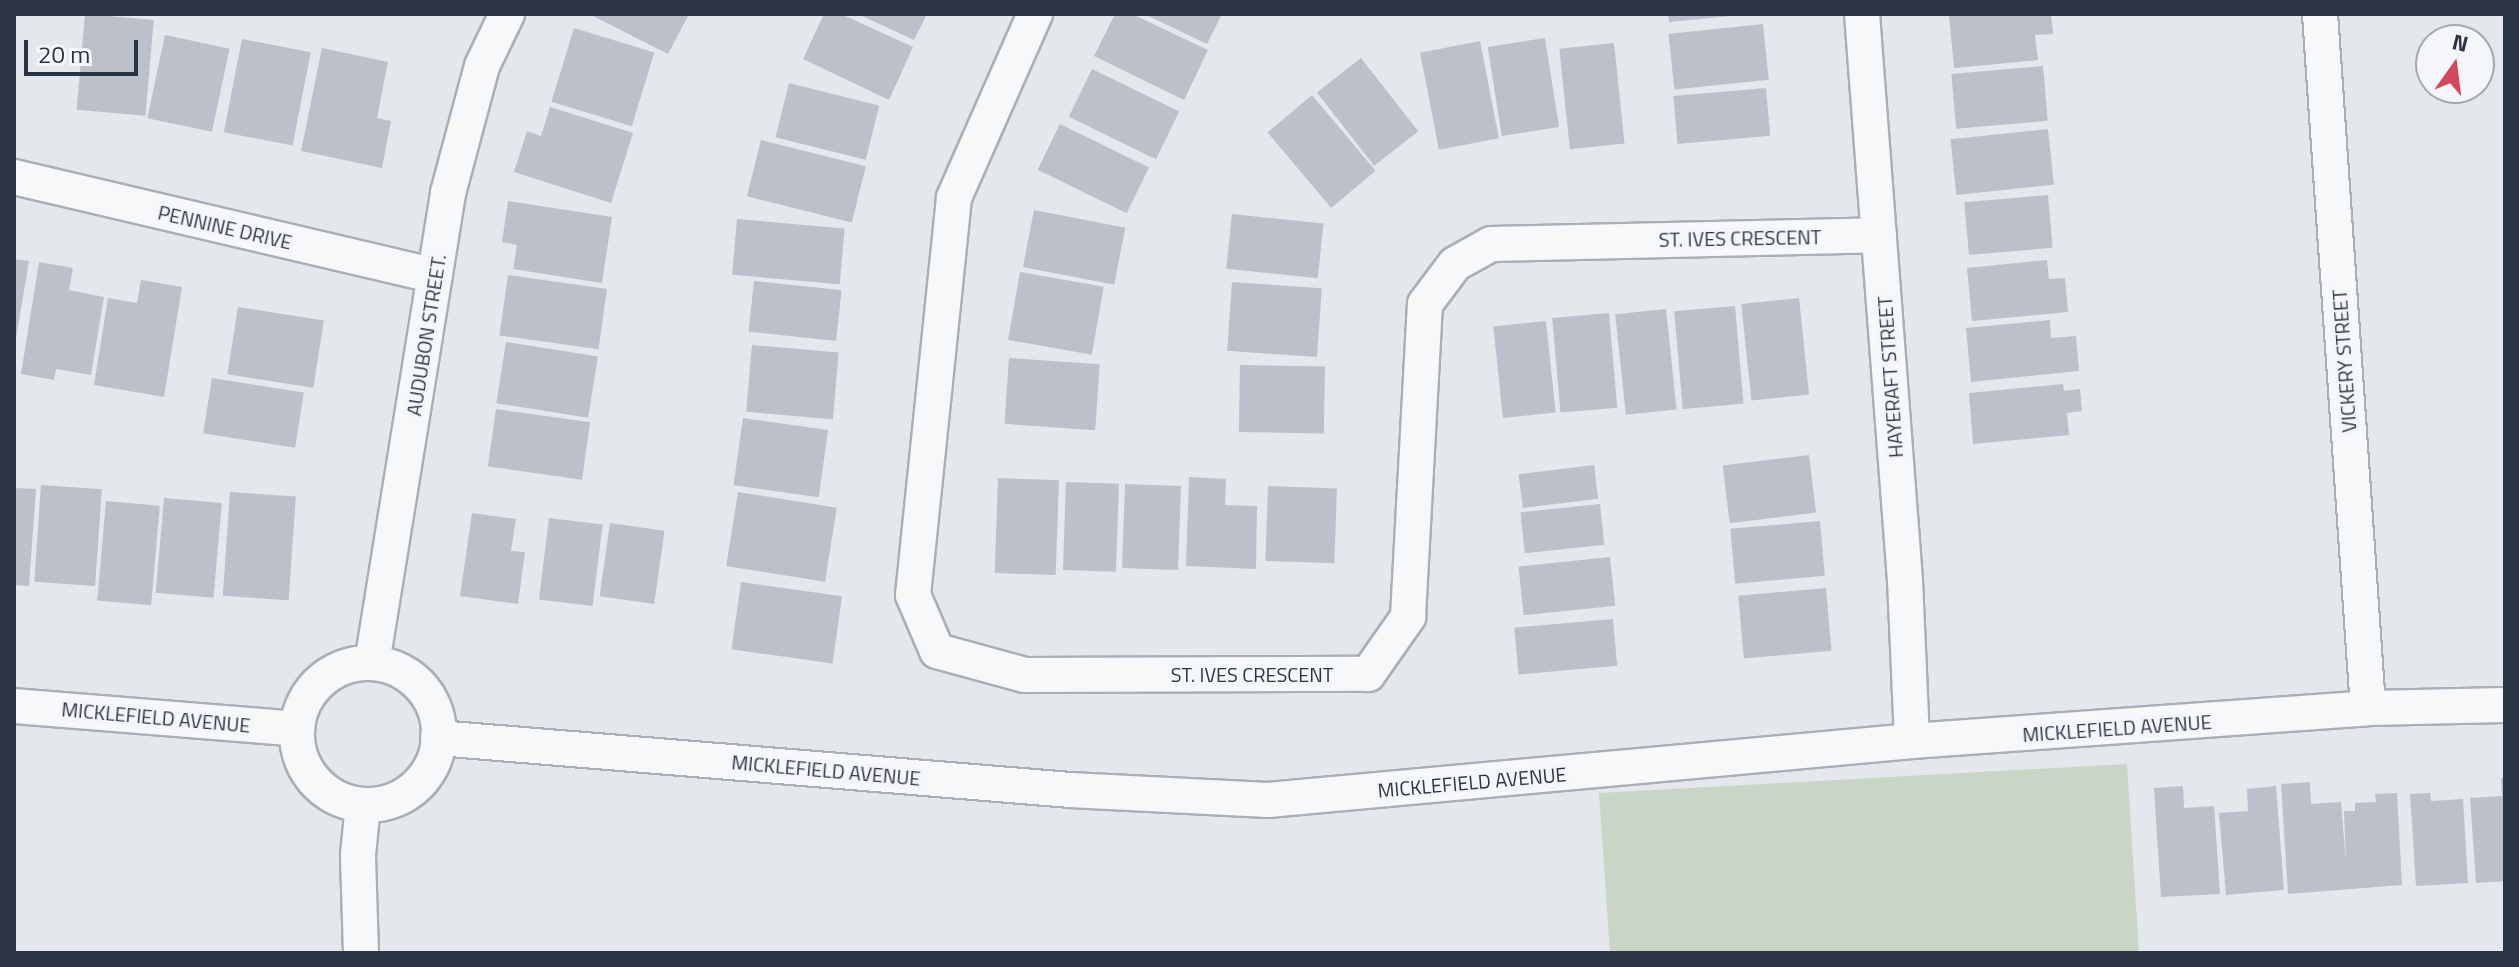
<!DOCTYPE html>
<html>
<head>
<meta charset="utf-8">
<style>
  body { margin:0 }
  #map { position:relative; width:2519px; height:967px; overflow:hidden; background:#e4e7ec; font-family:"Titillium Web",sans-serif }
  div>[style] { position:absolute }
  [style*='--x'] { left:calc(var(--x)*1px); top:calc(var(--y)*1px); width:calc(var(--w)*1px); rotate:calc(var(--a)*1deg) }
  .green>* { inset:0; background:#c9d6c5 }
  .building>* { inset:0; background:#bbc0ca; transform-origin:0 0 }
  .roads { filter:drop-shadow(2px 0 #a9aeb7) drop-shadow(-2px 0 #a9aeb7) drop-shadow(0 2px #a9aeb7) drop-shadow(0 -2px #a9aeb7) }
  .minor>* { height:34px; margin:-17px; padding:0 17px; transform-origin:17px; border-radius:17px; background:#f7f8fa }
  .minor>.ring { margin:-17px; padding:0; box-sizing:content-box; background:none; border:34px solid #f7f8fa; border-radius:50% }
  span { translate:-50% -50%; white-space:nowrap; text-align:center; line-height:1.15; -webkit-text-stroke:8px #f4f6f9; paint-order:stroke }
  .street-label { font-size:20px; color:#2b3445 }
  .frame { position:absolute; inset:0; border:16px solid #2b3445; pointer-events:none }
  .north { position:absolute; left:2415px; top:24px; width:80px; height:80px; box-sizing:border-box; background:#f4f6f9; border:2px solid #a4a8b1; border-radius:50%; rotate:14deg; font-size:22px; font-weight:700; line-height:32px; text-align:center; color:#2b3445 }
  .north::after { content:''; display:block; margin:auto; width:28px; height:36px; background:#d1495b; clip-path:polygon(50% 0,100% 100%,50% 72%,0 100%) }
  .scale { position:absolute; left:24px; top:40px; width:114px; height:36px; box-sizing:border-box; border:4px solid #2b3445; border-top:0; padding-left:10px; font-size:24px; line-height:28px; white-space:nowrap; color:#2b3445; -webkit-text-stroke:6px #f4f6f9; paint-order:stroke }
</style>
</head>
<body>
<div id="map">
  <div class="green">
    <div style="clip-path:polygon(2127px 764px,2139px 953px,1610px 953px,1599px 793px)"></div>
  </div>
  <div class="building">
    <div style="left:85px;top:14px;width:69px;height:96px;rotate:5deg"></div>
    <div style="clip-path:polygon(589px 14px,689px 14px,668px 54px)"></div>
    <div style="clip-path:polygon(824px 14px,841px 14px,913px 47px,889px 100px,803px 59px)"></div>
    <div style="clip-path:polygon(858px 14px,927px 14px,914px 40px)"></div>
    <div style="clip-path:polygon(1115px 14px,1132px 14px,1208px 50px,1184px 100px,1094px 56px)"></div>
    <div style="clip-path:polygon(1144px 14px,1222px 14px,1207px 44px)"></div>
    <div style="clip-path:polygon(1668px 14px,1730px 14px,1730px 16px,1669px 22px)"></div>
    <div style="clip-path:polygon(2051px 14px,2053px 34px,2035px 35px,2038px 60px,1954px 68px,1949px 15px)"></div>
    <div style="left:1763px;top:24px;width:56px;height:95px;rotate:84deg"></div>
    <div style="left:574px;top:28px;width:84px;height:77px;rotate:17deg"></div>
    <div style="left:165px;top:35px;width:66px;height:85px;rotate:12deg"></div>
    <div style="left:1545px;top:38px;width:90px;height:58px;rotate:81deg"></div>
    <div style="left:242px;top:39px;width:70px;height:95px;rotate:11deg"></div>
    <div style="left:1480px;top:41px;width:99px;height:61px;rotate:79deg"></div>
    <div style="left:1614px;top:43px;width:101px;height:55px;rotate:84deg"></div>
    <div style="clip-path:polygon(322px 48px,388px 62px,377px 118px,391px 121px,382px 168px,301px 151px)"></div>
    <div style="left:1361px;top:58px;width:93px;height:56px;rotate:52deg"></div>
    <div style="left:2043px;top:66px;width:55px;height:92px;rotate:85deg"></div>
    <div style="left:1092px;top:69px;width:97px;height:53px;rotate:26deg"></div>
    <div style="left:789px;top:83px;width:93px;height:56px;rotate:14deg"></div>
    <div style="left:1766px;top:88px;width:48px;height:93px;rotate:85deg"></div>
    <div style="left:1312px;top:95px;width:99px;height:58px;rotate:50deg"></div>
    <div style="clip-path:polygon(550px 107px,633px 133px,611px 203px,514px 172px,527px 131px,541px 136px)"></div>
    <div style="left:1060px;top:124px;width:99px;height:51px;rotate:26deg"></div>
    <div style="left:2048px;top:129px;width:56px;height:98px;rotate:84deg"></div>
    <div style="left:761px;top:140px;width:108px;height:58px;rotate:14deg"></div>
    <div style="left:2048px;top:195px;width:53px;height:84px;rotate:85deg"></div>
    <div style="clip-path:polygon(508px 201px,612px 217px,602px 283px,513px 269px,517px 245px,502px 242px)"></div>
    <div style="left:1034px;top:210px;width:93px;height:58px;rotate:11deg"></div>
    <div style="left:1232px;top:214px;width:92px;height:55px;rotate:6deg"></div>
    <div style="left:737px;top:219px;width:108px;height:56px;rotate:5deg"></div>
    <div style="clip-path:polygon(14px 259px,29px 261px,16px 338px,14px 338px)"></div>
    <div style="clip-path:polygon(2047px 260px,2049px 279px,2065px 278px,2068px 312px,1972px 321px,1967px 268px)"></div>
    <div style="clip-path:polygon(39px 262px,73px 268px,69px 290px,104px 297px,91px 375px,56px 369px,54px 380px,21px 374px)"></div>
    <div style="left:1020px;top:272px;width:85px;height:69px;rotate:10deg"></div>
    <div style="left:508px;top:275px;width:100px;height:61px;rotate:8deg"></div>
    <div style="clip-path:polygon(141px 280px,182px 287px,164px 397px,94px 385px,108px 298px,137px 303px)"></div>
    <div style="left:754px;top:281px;width:88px;height:51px;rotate:6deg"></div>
    <div style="left:1232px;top:282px;width:90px;height:69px;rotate:4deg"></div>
    <div style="left:1799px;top:298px;width:97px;height:58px;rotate:84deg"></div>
    <div style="left:1735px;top:306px;width:98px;height:61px;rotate:85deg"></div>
    <div style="left:238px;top:307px;width:87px;height:68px;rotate:9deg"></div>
    <div style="left:1666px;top:309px;width:101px;height:51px;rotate:84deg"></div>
    <div style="left:1609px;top:313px;width:95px;height:57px;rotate:85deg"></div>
    <div style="clip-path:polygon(2050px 320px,2051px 338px,2076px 336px,2079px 371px,1971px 382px,1966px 328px)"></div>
    <div style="left:1546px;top:321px;width:92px;height:53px;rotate:84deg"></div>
    <div style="left:506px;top:342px;width:93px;height:62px;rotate:9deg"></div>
    <div style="left:752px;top:345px;width:87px;height:67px;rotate:5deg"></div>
    <div style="left:1009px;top:358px;width:91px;height:66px;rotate:4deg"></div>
    <div style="left:1240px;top:365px;width:85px;height:67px;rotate:1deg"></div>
    <div style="left:212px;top:378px;width:93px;height:56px;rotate:9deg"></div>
    <div style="clip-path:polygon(2063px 384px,2064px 391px,2080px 389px,2082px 411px,2067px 413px,2069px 435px,1973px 444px,1969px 393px)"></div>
    <div style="left:496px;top:409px;width:95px;height:58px;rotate:8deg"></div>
    <div style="left:743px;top:418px;width:86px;height:68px;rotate:8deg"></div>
    <div style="left:1809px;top:455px;width:58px;height:87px;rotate:83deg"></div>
    <div style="left:1594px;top:465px;width:34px;height:76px;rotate:83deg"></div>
    <div style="clip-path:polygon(1189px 477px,1226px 479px,1225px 505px,1257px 506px,1256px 569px,1186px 566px)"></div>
    <div style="left:998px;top:478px;width:61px;height:95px;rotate:2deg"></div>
    <div style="left:1066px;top:482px;width:53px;height:88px;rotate:2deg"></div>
    <div style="left:1125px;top:484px;width:56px;height:84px;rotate:2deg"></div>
    <div style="left:41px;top:485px;width:61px;height:97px;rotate:4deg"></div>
    <div style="left:1268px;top:486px;width:69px;height:75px;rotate:2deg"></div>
    <div style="clip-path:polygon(14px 488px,36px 489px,29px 586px,14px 585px)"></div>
    <div style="left:230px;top:492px;width:66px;height:104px;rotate:4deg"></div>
    <div style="left:738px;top:492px;width:100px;height:75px;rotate:9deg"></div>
    <div style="left:164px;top:498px;width:58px;height:95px;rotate:5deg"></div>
    <div style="left:106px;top:501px;width:54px;height:100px;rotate:5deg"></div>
    <div style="left:1600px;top:504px;width:41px;height:80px;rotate:84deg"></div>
    <div style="clip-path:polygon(472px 513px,516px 519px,511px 551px,525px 552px,518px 604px,460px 596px)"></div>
    <div style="left:549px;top:518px;width:54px;height:82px;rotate:7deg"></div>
    <div style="left:1820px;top:521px;width:55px;height:90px;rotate:85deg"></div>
    <div style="left:610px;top:523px;width:55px;height:74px;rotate:8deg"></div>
    <div style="left:1610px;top:557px;width:49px;height:92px;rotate:84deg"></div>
    <div style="left:741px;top:582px;width:102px;height:68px;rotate:8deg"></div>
    <div style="left:1826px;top:588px;width:63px;height:88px;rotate:85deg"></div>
    <div style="left:1613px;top:619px;width:47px;height:99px;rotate:85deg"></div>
    <div style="clip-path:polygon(2501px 778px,2505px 778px,2505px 881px,2476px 883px,2470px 798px,2502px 796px)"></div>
    <div style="clip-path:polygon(2310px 782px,2311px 804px,2341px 802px,2346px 863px,2344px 811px,2355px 811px,2355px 803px,2376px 802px,2375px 794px,2397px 793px,2402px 885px,2288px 894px,2281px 784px)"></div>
    <div style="clip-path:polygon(2183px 786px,2184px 808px,2214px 806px,2220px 894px,2161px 897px,2154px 788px)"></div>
    <div style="clip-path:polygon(2276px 786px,2284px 890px,2226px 895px,2219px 813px,2248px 811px,2247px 789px)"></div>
    <div style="clip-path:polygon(2430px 793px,2431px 801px,2463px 799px,2468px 883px,2416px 886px,2410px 794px)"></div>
  </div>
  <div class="roads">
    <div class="minor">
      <div style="--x:1035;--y:14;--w:201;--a:113.8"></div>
      <div style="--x:954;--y:198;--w:399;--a:95.9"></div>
      <div style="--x:913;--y:595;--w:61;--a:66.8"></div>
      <div style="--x:937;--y:651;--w:91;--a:15.3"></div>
      <div style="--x:1025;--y:675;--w:343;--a:-0.2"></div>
      <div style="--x:1368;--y:674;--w:70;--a:-54.9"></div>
      <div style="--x:1408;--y:617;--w:313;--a:-86.9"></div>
      <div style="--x:1425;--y:304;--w:50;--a:-53.1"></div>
      <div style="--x:1455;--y:264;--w:41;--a:-29.1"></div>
      <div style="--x:1491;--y:244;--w:388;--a:-1.3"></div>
      <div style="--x:1862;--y:14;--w:568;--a:85.66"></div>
      <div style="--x:1905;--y:580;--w:161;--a:87.5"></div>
      <div style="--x:2320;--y:14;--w:696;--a:86.04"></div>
      <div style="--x:14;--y:177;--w:432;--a:13.2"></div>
      <div style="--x:372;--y:663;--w:476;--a:-80.8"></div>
      <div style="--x:448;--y:193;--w:131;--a:-75"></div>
      <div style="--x:482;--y:66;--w:58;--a:-64.3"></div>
      <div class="ring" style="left:297px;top:663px;width:108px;height:108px"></div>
      <div style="--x:14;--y:706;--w:284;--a:4.6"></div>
      <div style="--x:438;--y:738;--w:634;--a:4.7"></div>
      <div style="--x:1070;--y:790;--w:198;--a:2.9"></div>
      <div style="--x:1268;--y:800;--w:647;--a:-5.23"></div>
      <div style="--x:1912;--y:741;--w:457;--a:-4.1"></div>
      <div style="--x:2368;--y:708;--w:137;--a:-1.3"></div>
      <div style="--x:361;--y:953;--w:98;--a:-91.8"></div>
      <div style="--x:358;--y:855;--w:50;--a:-84.3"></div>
    </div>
  </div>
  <div class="street-label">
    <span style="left:225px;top:227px;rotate:13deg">PENNINE DRIVE</span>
    <span style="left:1740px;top:238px;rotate:-1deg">ST. IVES CRESCENT</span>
    <span style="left:426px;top:335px;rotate:-81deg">AUDUBON STREET.</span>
    <span style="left:2344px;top:361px;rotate:-94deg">VICKERY STREET</span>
    <span style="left:1890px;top:377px;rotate:-94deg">HAYERAFT STREET</span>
    <span style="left:1252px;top:674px">ST. IVES CRESCENT</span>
    <span style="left:156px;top:717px;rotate:5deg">MICKLEFIELD AVENUE</span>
    <span style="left:2117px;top:728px;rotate:-4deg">MICKLEFIELD AVENUE</span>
    <span style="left:826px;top:770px;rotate:5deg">MICKLEFIELD AVENUE</span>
    <span style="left:1472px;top:782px;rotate:-5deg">MICKLEFIELD AVENUE</span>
  </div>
  <div class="frame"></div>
  <div class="north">N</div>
  <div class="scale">20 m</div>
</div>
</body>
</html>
